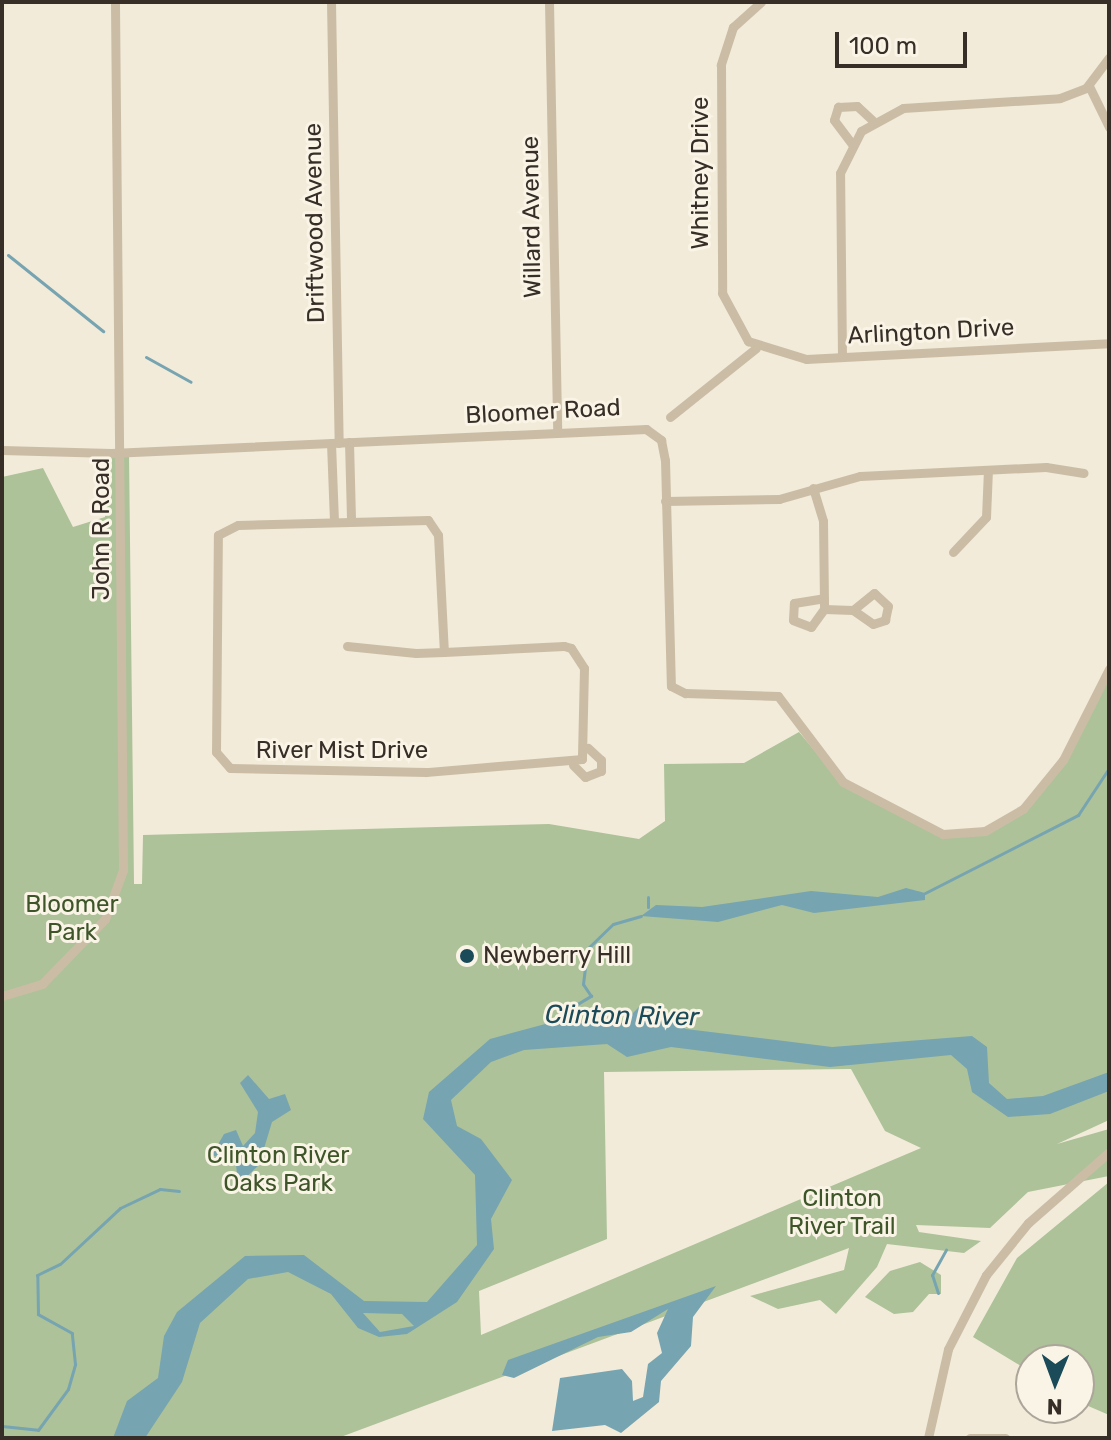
<!DOCTYPE html>
<html>
<head>
<meta charset="utf-8">
<style>
  body { margin:0 }
  #map { position:relative; width:1111px; height:1440px; overflow:hidden; background:#f2ebd9; font-family:Rubik,sans-serif }
  div>[style] { position:absolute }
  [style*='--x'] { left:calc(var(--x)*1px); top:calc(var(--y)*1px); width:calc(var(--w)*1px); rotate:calc(var(--a)*1deg) }
  .green>* { inset:0; background:#adc299 }
  .water>* { inset:0; background:#77a4b1 }
  .stream>* { height:3px; margin:-1.5px; padding:0 1.5px; transform-origin:1.5px; border-radius:1.5px; background:#77a4b1 }
  .minor>* { height:9px; margin:-4.5px; padding:0 4.5px; transform-origin:4.5px; border-radius:4.5px; background:#cbbda5 }
  .dots>* { width:22px; height:22px; translate:-50% -50%; box-sizing:border-box; border:4px solid #faf4e6; border-radius:50% }
  span { translate:-50% -50%; white-space:nowrap; text-align:center; line-height:1.15; -webkit-text-stroke:6px #faf4e6; paint-order:stroke }
  .street-label { font-size:24px; color:#362e27 }
  .park-label { font-size:24px; color:#3d5529 }
  .poi-label { font-size:24px; color:#362e27 }
  .left { translate:0 -50%; text-align:left }
  .water-label { font-size:26px; color:#1b4a59; font-style:italic }
  .frame { position:absolute; inset:0; border:4px solid #362e27; pointer-events:none }
  .north { position:absolute; left:1015px; top:1344px; width:80px; height:80px; box-sizing:border-box; background:#faf4e6; border:2px solid #aca59a; border-radius:50%; rotate:181deg; font-size:22px; font-weight:700; line-height:32px; text-align:center; color:#362e27 }
  .north::after { content:''; display:block; margin:auto; width:28px; height:36px; background:#1b4a59; clip-path:polygon(50% 0,100% 100%,50% 72%,0 100%) }
  .scale { position:absolute; left:835px; top:32px; width:132px; height:36px; box-sizing:border-box; border:4px solid #362e27; border-top:0; padding-left:10px; font-size:24px; line-height:28px; white-space:nowrap; color:#362e27; -webkit-text-stroke:6px #faf4e6; paint-order:stroke }
</style>
</head>
<body>
<div id="map">
  <div class="green">
    <div style="clip-path:polygon(evenodd,104px 454px,129px 454px,134px 884px,142px 884px,143px 835px,549px 824px,639px 839px,665px 821px,664px 764px,744px 763px,799px 732px,835px 775px,951px 835px,1004px 823px,1049px 780px,1109px 669px,1109px 1120px,1057px 1144px,1109px 1129px,1109px 1176px,1028px 1192px,990px 1228px,916px 1225px,919px 1232px,981px 1241px,964px 1253px,887px 1244px,877px 1267px,836px 1314px,820px 1300px,778px 1309px,750px 1296px,844px 1270px,849px 1248px,338px 1438px,2px 1438px,2px 477px,43px 468px,73px 527px,105px 517px,104px 454px,851px 1069px,885px 1131px,921px 1148px,481px 1335px,479px 1291px,607px 1239px,604px 1072px,851px 1069px)"></div>
    <div style="clip-path:polygon(1109px 1182px,1109px 1415px,1079px 1402px,1079px 1360px,1031px 1360px,1031px 1372px,973px 1337px,1017px 1258px)"></div>
    <div style="clip-path:polygon(920px 1262px,941px 1275px,941px 1294px,929px 1294px,913px 1312px,894px 1314px,865px 1297px,890px 1271px)"></div>
  </div>
  <div class="water">
    <div style="clip-path:polygon(906px 888px,925px 893px,925px 900px,814px 913px,782px 905px,718px 922px,641px 916px,656px 905px,702px 907px,811px 891px,878px 897px)"></div>
    <div style="clip-path:polygon(evenodd,641px 1005px,686px 1029px,832px 1047px,972px 1036px,987px 1047px,989px 1083px,1007px 1099px,1043px 1096px,1109px 1072px,1109px 1091px,1050px 1114px,1008px 1117px,972px 1092px,967px 1069px,951px 1055px,830px 1067px,671px 1047px,627px 1057px,607px 1044px,524px 1050px,491px 1062px,451px 1100px,457px 1126px,481px 1139px,512px 1180px,491px 1219px,494px 1249px,457px 1302px,407px 1334px,379px 1337px,358px 1328px,331px 1294px,288px 1272px,248px 1279px,200px 1323px,182px 1382px,145px 1438px,113px 1438px,127px 1401px,158px 1378px,164px 1336px,177px 1312px,245px 1256px,304px 1255px,364px 1301px,427px 1302px,477px 1245px,475px 1175px,423px 1119px,429px 1092px,490px 1039px,549px 1023px,623px 1023px,641px 1005px,363px 1313px,402px 1314px,414px 1326px,380px 1332px,363px 1313px)"></div>
    <div style="clip-path:polygon(248px 1075px,269px 1099px,285px 1094px,291px 1110px,272px 1122px,259px 1165px,238px 1185px,236px 1164px,212px 1155px,224px 1134px,236px 1130px,243px 1146px,255px 1133px,258px 1112px,240px 1083px)"></div>
    <div style="clip-path:polygon(716px 1286px,693px 1317px,691px 1346px,661px 1381px,659px 1402px,621px 1433px,605px 1425px,552px 1431px,560px 1378px,622px 1369px,632px 1381px,633px 1401px,643px 1397px,648px 1364px,662px 1353px,657px 1333px,668px 1309px,631px 1332px,598px 1337px,514px 1378px,502px 1375px,508px 1360px)"></div>
  </div>
  <div class="stream">
    <div style="--x:8;--y:255;--w:122;--a:38.7"></div>
    <div style="--x:146;--y:357;--w:51;--a:29.1"></div>
    <div style="--x:925;--y:893;--w:172;--a:-27"></div>
    <div style="--x:1078;--y:815;--w:56;--a:-56.6"></div>
    <div style="--x:648;--y:897;--w:10;--a:90"></div>
    <div style="--x:572;--y:1022;--w:13;--a:-103"></div>
    <div style="--x:569;--y:1009;--w:26;--a:-31"></div>
    <div style="--x:591;--y:996;--w:14;--a:-124"></div>
    <div style="--x:583;--y:984;--w:35;--a:-83"></div>
    <div style="--x:587;--y:949;--w:36;--a:-44"></div>
    <div style="--x:613;--y:924;--w:29;--a:-16"></div>
    <div style="--x:938;--y:1293;--w:19;--a:-108"></div>
    <div style="--x:932;--y:1275;--w:29;--a:-61"></div>
    <div style="--x:2;--y:1426;--w:36;--a:6"></div>
    <div style="--x:38;--y:1430;--w:51;--a:-53.8"></div>
    <div style="--x:68;--y:1389;--w:26;--a:-74"></div>
    <div style="--x:75;--y:1364;--w:31;--a:-96"></div>
    <div style="--x:72;--y:1333;--w:39;--a:-151"></div>
    <div style="--x:38;--y:1314;--w:39;--a:-91"></div>
    <div style="--x:37;--y:1275;--w:25;--a:-26"></div>
    <div style="--x:60;--y:1264;--w:82;--a:-43"></div>
    <div style="--x:120;--y:1208;--w:44;--a:-25.4"></div>
    <div style="--x:160;--y:1189;--w:19;--a:6"></div>
  </div>
  <div class="minor">
    <div style="--x:331;--y:2;--w:441;--a:89"></div>
    <div style="--x:549;--y:2;--w:430;--a:88.9"></div>
    <div style="--x:761;--y:2;--w:38;--a:138"></div>
    <div style="--x:733;--y:27;--w:40;--a:108"></div>
    <div style="--x:721;--y:65;--w:228;--a:89.7"></div>
    <div style="--x:722;--y:293;--w:55;--a:61.6"></div>
    <div style="--x:748;--y:341;--w:61;--a:17.2"></div>
    <div style="--x:806;--y:359;--w:303;--a:-3"></div>
    <div style="--x:1089;--y:86;--w:46;--a:64"></div>
    <div style="--x:852;--y:144;--w:30;--a:-127"></div>
    <div style="--x:834;--y:120;--w:14;--a:-73"></div>
    <div style="--x:838;--y:107;--w:19;--a:-3"></div>
    <div style="--x:857;--y:106;--w:21;--a:43"></div>
    <div style="--x:842;--y:357;--w:184;--a:-90.6"></div>
    <div style="--x:840;--y:173;--w:47;--a:-63.4"></div>
    <div style="--x:861;--y:131;--w:48;--a:-28.7"></div>
    <div style="--x:903;--y:108;--w:157;--a:-3.6"></div>
    <div style="--x:1060;--y:98;--w:28;--a:-21"></div>
    <div style="--x:1086;--y:88;--w:38;--a:-53"></div>
    <div style="--x:670;--y:417;--w:110;--a:-38.7"></div>
    <div style="--x:349;--y:442;--w:77;--a:88.5"></div>
    <div style="--x:331;--y:443;--w:77;--a:87.8"></div>
    <div style="--x:2;--y:450;--w:109;--a:1.6"></div>
    <div style="--x:111;--y:453;--w:536;--a:-2.57"></div>
    <div style="--x:646;--y:429;--w:19;--a:36"></div>
    <div style="--x:661;--y:440;--w:20;--a:79"></div>
    <div style="--x:665;--y:460;--w:226;--a:88.5"></div>
    <div style="--x:671;--y:686;--w:16;--a:27"></div>
    <div style="--x:685;--y:693;--w:93;--a:1.8"></div>
    <div style="--x:778;--y:696;--w:108;--a:52.9"></div>
    <div style="--x:843;--y:782;--w:113;--a:27.5"></div>
    <div style="--x:943;--y:834;--w:42;--a:-4.1"></div>
    <div style="--x:985;--y:831;--w:44;--a:-30.1"></div>
    <div style="--x:1023;--y:809;--w:63;--a:-50.8"></div>
    <div style="--x:1063;--y:760;--w:102;--a:-63.2"></div>
    <div style="--x:813;--y:488;--w:34;--a:73"></div>
    <div style="--x:823;--y:521;--w:88;--a:89.3"></div>
    <div style="--x:824;--y:609;--w:22;--a:126"></div>
    <div style="--x:811;--y:627;--w:19;--a:-159"></div>
    <div style="--x:793;--y:620;--w:17;--a:-87"></div>
    <div style="--x:794;--y:603;--w:30;--a:-9"></div>
    <div style="--x:665;--y:501;--w:114;--a:-1"></div>
    <div style="--x:779;--y:499;--w:84;--a:-15.9"></div>
    <div style="--x:860;--y:476;--w:186;--a:-2.8"></div>
    <div style="--x:1046;--y:467;--w:38;--a:9"></div>
    <div style="--x:953;--y:552;--w:48;--a:-46.7"></div>
    <div style="--x:986;--y:517;--w:47;--a:-87.6"></div>
    <div style="--x:824;--y:609;--w:29;--a:2"></div>
    <div style="--x:853;--y:610;--w:24;--a:35"></div>
    <div style="--x:873;--y:624;--w:13;--a:-18"></div>
    <div style="--x:885;--y:620;--w:14;--a:-78"></div>
    <div style="--x:888;--y:606;--w:19;--a:-137"></div>
    <div style="--x:874;--y:593;--w:27;--a:141"></div>
    <div style="--x:347;--y:646;--w:69;--a:5.8"></div>
    <div style="--x:416;--y:653;--w:28;--a:-2"></div>
    <div style="--x:444;--y:652;--w:120;--a:-2.9"></div>
    <div style="--x:564;--y:646;--w:7;--a:16"></div>
    <div style="--x:571;--y:648;--w:24;--a:57"></div>
    <div style="--x:584;--y:668;--w:91;--a:91.3"></div>
    <div style="--x:582;--y:759;--w:157;--a:175.2"></div>
    <div style="--x:426;--y:772;--w:196;--a:-178.8"></div>
    <div style="--x:230;--y:768;--w:21;--a:-131"></div>
    <div style="--x:216;--y:752;--w:217;--a:-89.5"></div>
    <div style="--x:218;--y:535;--w:22;--a:-27"></div>
    <div style="--x:238;--y:525;--w:190;--a:-1.5"></div>
    <div style="--x:428;--y:520;--w:18;--a:56"></div>
    <div style="--x:438;--y:535;--w:117;--a:87.1"></div>
    <div style="--x:573;--y:765;--w:17;--a:45"></div>
    <div style="--x:585;--y:777;--w:17;--a:-21"></div>
    <div style="--x:601;--y:771;--w:11;--a:-90"></div>
    <div style="--x:601;--y:760;--w:18;--a:-137"></div>
    <div style="--x:2;--y:996;--w:42;--a:-16.7"></div>
    <div style="--x:42;--y:984;--w:91;--a:-45.9"></div>
    <div style="--x:105;--y:919;--w:52;--a:-69.8"></div>
    <div style="--x:123;--y:870;--w:868;--a:-90.53"></div>
    <div style="--x:928;--y:1438;--w:91;--a:-77.3"></div>
    <div style="--x:948;--y:1349;--w:83;--a:-62.8"></div>
    <div style="--x:986;--y:1275;--w:67;--a:-51.1"></div>
    <div style="--x:1028;--y:1223;--w:108;--a:-41.2"></div>
    <div style="--x:970;--y:1438;--w:35;--a:0"></div>
  </div>
  <div class="dots">
    <div style="left:467px;top:956px;background:#1b4a59"></div>
  </div>
  <div class="street-label">
    <span style="left:701px;top:173px;rotate:-90deg">Whitney Drive</span>
    <span style="left:532px;top:217px;rotate:-91deg">Willard Avenue</span>
    <span style="left:315px;top:223px;rotate:-91deg">Driftwood Avenue</span>
    <span style="left:931px;top:332px;rotate:-3deg">Arlington Drive</span>
    <span style="left:543px;top:412px;rotate:-3deg">Bloomer Road</span>
    <span style="left:102px;top:529px;rotate:-90deg">John R Road</span>
    <span style="left:342px;top:751px">River Mist Drive</span>
  </div>
  <div class="park-label">
    <span style="left:72px;top:919px">Bloomer<br>Park</span>
    <span style="left:278px;top:1170px">Clinton River<br>Oaks Park</span>
    <span style="left:842px;top:1213px">Clinton<br>River Trail</span>
  </div>
  <div class="poi-label">
    <span class="left" style="left:483px;top:956px">Newberry Hill</span>
  </div>
  <div class="water-label">
    <span style="left:622px;top:1016px;rotate:1deg">Clinton River</span>
  </div>
  <div class="frame"></div>
  <div class="north">N</div>
  <div class="scale">100 m</div>
</div>
</body>
</html>
